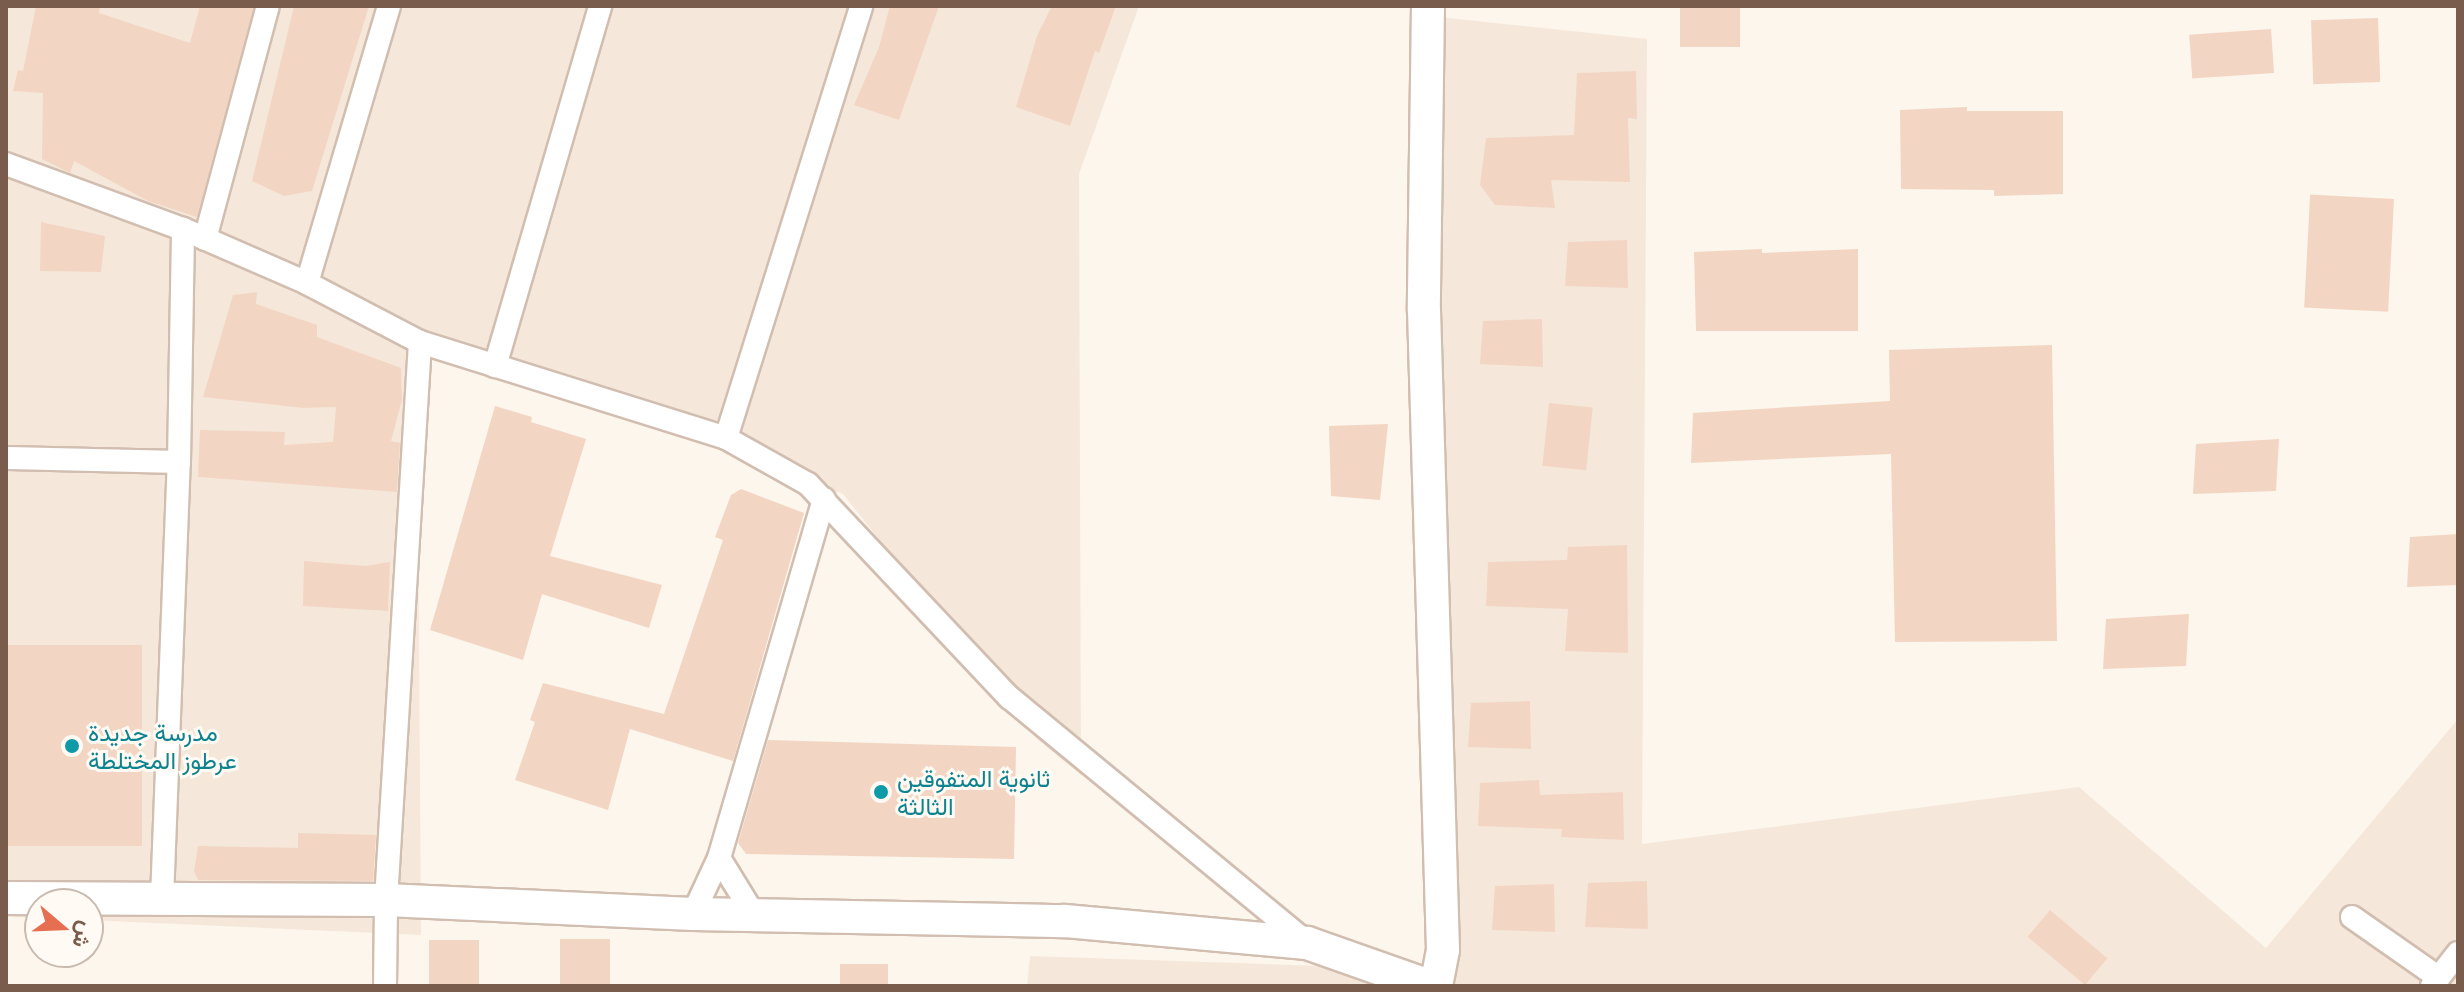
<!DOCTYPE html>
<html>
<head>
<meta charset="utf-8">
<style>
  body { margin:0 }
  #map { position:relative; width:2464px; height:992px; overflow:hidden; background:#fdf6ec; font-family:"Open Sans",Vazirmatn,sans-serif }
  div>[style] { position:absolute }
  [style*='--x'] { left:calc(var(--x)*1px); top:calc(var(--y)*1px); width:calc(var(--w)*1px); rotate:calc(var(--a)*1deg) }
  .residential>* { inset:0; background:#f5e8da }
  .building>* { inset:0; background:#f3d5c3; transform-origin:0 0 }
  .roads { filter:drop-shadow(2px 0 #d1beb0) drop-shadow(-2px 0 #d1beb0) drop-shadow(0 2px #d1beb0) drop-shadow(0 -2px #d1beb0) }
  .street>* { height:22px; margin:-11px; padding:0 11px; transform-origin:11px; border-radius:11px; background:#fff }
  .secondary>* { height:32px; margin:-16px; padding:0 16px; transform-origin:16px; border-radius:16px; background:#fff }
  .dots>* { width:22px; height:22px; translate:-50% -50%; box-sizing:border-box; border:4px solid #fffaf3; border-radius:50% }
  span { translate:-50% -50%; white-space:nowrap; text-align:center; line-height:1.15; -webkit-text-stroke:6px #fffaf3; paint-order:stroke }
  .culture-label { font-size:24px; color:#0d838f }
  .left { translate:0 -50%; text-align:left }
  .frame { position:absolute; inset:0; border:8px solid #7a5c4d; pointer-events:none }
  .north { position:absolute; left:24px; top:888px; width:80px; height:80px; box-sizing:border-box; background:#fffaf3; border:2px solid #cabbb1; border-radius:50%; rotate:109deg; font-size:22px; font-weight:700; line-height:32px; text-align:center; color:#7a5c4d }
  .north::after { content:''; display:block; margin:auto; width:28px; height:36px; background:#e76f51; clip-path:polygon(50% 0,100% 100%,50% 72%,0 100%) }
</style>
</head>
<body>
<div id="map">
  <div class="residential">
    <div style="clip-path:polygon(6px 6px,1139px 6px,1079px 174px,1081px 775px,1037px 739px,843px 494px,536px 374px,417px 348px,421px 935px,88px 920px,88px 904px,40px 904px,40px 918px,6px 917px)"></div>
    <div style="clip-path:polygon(1429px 16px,1647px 39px,1642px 844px,2079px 787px,2266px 948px,2458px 719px,2458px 986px,1436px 986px)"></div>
    <div style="clip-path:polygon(1030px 956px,1322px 966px,1423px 986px,1027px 986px)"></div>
  </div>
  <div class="building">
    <div style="clip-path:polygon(36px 6px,100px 6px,99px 13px,190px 43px,200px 6px,254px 6px,197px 217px,148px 201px,74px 161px,70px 173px,42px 159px,43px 93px,13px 91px,18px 70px,23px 71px)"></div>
    <div style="clip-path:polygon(294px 6px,369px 6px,312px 191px,284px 196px,252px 181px)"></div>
    <div style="clip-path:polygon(890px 6px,939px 6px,899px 120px,854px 105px,879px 47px)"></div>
    <div style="clip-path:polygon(1052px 6px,1116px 6px,1099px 53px,1095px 51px,1070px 126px,1016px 107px,1037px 36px)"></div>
    <div style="left:1680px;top:6px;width:60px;height:41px"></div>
    <div style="left:2378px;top:18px;width:64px;height:67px;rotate:88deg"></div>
    <div style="left:2271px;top:29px;width:44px;height:82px;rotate:86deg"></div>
    <div style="clip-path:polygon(1636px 71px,1637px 119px,1628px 118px,1630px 182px,1551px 180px,1555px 208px,1495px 205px,1480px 185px,1486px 138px,1574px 135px,1577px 73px)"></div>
    <div style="clip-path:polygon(1967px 107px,1967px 111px,2063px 111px,2063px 194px,1994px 196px,1994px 190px,1901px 189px,1900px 110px)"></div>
    <div style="left:2394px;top:199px;width:113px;height:84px;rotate:93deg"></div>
    <div style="clip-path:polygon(41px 222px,105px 236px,101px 272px,40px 271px)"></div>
    <div style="clip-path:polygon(1627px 240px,1628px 288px,1565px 286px,1568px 242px)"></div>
    <div style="clip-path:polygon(1762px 249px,1762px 253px,1858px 249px,1858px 331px,1696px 331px,1694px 252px)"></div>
    <div style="clip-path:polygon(257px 292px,256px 304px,317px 325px,317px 337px,401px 368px,402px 400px,391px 441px,400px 443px,397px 492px,198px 477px,200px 430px,285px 432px,284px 445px,333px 442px,336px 407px,303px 408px,203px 397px,233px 295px)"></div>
    <div style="clip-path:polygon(1542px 319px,1543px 367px,1480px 364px,1483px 321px)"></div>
    <div style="clip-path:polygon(2052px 345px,2057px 641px,1895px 642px,1891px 454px,1691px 463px,1693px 413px,1890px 401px,1889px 350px)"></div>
    <div style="left:1549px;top:403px;width:44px;height:63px;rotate:6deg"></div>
    <div style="clip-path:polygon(495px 406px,532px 417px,531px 422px,586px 439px,550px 556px,662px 585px,649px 628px,542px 594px,523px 660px,430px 630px)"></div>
    <div style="clip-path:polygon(1388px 424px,1380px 500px,1331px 496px,1329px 426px)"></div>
    <div style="clip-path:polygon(2279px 439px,2276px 491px,2193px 494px,2196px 444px)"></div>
    <div style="clip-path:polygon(741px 489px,804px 513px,733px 761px,630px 729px,608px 810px,515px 780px,535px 722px,530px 720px,543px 683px,664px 714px,723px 540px,715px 537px,731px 495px)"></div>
    <div style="clip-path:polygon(2458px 534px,2458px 585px,2407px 587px,2410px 537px)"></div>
    <div style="clip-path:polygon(1627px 545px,1628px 653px,1565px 651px,1568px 609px,1486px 606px,1488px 562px,1567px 560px,1568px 547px)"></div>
    <div style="clip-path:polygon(304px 561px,366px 566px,390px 562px,388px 611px,303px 606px)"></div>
    <div style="clip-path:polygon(2189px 614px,2186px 666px,2103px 669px,2106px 619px)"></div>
    <div style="left:6px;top:645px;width:136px;height:201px"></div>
    <div style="clip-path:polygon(1530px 701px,1531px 749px,1468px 747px,1471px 703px)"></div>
    <div style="clip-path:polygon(768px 740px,1016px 747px,1014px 859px,746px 854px,738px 843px)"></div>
    <div style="clip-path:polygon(1539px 780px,1540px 795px,1623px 792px,1624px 840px,1561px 837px,1562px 829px,1478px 826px,1480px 783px)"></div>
    <div style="clip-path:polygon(298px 833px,376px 835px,373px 881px,198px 880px,194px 871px,198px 846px,298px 848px)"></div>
    <div style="clip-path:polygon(1647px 881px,1648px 929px,1585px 927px,1588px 883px)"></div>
    <div style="clip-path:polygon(1554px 884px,1555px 932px,1492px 930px,1495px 886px)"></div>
    <div style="left:2050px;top:910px;width:75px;height:35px;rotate:40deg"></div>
    <div style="left:560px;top:939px;width:50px;height:47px"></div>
    <div style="left:429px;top:940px;width:50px;height:46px"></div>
    <div style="left:840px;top:964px;width:48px;height:22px"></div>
  </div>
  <div class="roads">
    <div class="street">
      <div style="--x:6;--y:164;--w:189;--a:20.2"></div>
      <div style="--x:183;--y:229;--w:135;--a:23.5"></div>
      <div style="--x:307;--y:283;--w:127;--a:27.6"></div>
      <div style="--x:420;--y:342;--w:321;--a:17.4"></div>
      <div style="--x:726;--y:438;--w:94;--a:29.3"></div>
      <div style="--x:808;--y:484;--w:293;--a:46.7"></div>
      <div style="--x:1009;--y:697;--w:385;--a:39.5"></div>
      <div style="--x:205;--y:239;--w:241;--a:-74.9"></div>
      <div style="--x:307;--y:283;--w:289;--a:-73.5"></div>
      <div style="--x:495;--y:366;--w:375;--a:-73.7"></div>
      <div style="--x:726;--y:438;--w:453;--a:-72.6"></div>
      <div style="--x:6;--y:458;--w:173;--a:1.3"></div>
      <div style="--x:719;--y:858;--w:67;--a:58.4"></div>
      <div style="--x:162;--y:899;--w:437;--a:-87.8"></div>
      <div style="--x:179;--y:462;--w:233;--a:-89"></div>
      <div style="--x:693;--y:914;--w:62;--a:-65.1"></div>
      <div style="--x:719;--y:858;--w:374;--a:-73.7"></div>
      <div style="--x:2352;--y:917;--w:106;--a:35"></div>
      <div style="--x:385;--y:986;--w:86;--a:-89.3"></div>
      <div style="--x:386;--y:900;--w:559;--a:-86.51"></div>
      <div style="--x:2432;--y:986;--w:42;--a:-51.8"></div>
    </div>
    <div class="secondary">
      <div style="--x:1428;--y:6;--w:304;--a:90.8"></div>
      <div style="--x:1424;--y:310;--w:640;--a:88.3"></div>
      <div style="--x:1443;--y:950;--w:37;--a:101"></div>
      <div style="--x:6;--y:898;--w:380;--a:0.3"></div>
      <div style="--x:386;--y:900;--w:307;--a:2.6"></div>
      <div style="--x:693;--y:914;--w:372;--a:1.1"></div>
      <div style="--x:1065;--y:921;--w:243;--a:5.2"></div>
      <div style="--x:1307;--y:943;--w:129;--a:19.4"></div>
    </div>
  </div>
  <div class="dots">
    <div style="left:72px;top:746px;background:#0f9aa8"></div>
    <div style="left:881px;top:792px;background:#0f9aa8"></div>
  </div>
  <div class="culture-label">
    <span class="left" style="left:88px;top:746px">مدرسة جديدة<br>عرطوز المختلطة</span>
    <span class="left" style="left:897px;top:792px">ثانوية المتفوقين<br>الثالثة</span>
  </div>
  <div class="frame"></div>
  <div class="north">ش</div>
</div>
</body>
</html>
